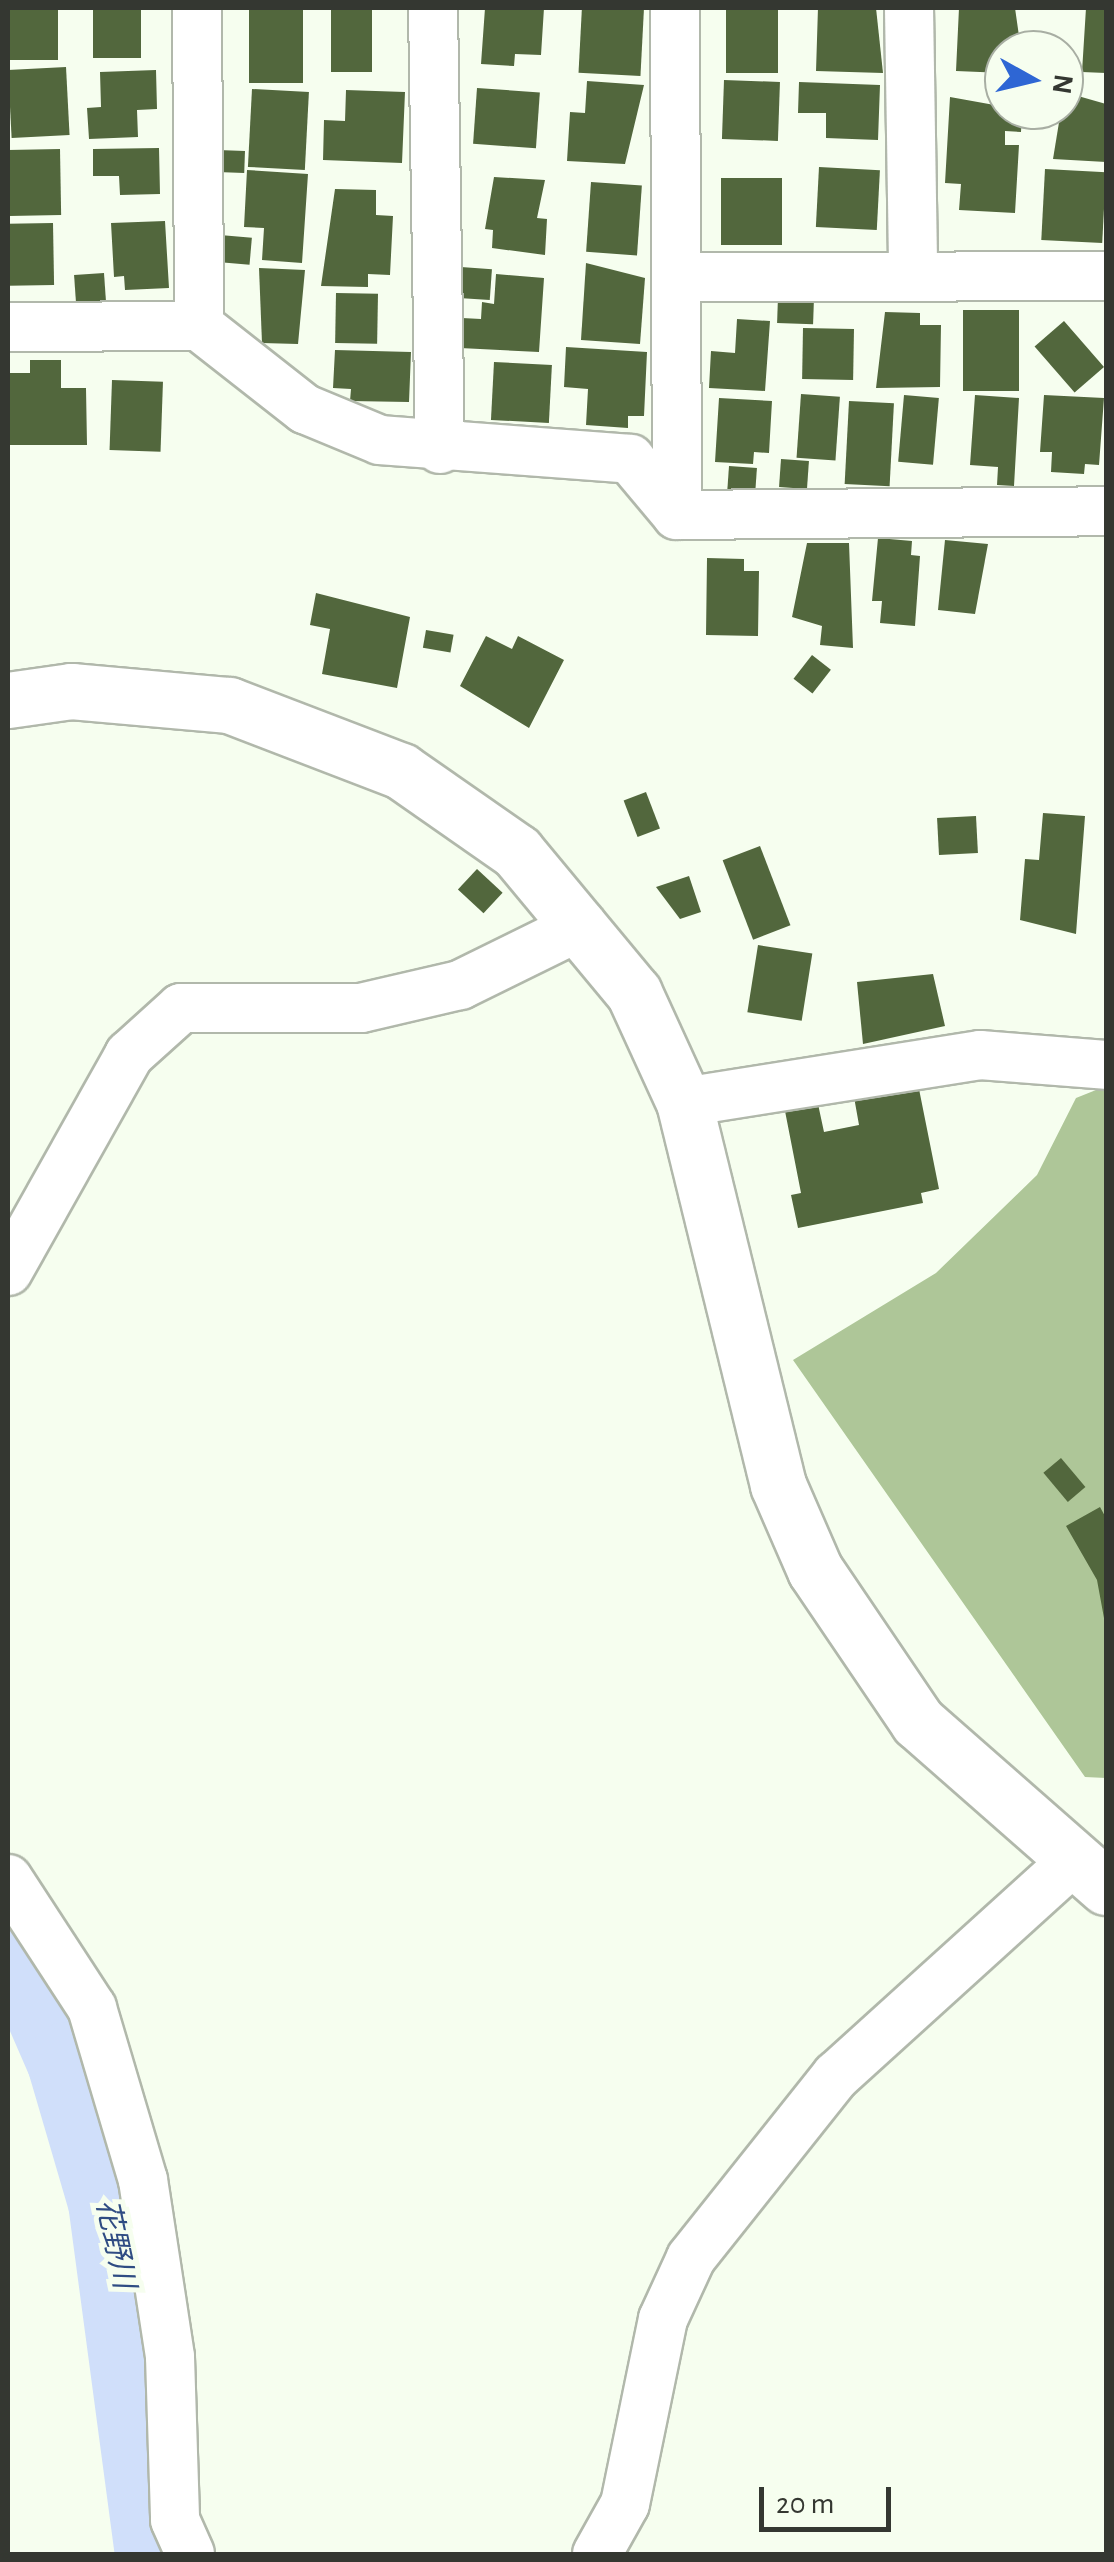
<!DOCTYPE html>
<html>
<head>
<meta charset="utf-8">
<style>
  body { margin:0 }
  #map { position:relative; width:1114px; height:2562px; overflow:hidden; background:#f6feef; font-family:"Alegreya Sans","Noto Sans JP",sans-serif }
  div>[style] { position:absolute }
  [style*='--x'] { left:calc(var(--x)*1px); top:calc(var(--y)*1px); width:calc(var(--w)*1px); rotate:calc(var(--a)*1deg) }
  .forest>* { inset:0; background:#aec698 }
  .river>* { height:80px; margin:-40px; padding:0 40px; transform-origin:40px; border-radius:40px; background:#d0dffa }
  .building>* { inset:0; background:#52673d; transform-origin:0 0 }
  .roads { filter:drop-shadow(2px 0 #b1b8ab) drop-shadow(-2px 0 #b1b8ab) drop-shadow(0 2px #b1b8ab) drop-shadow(0 -2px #b1b8ab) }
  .minor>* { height:48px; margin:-24px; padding:0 24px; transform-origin:24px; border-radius:24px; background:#fff }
  .tertiary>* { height:55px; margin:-27.5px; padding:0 27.5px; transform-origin:27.5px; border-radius:27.5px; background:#fff }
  span { translate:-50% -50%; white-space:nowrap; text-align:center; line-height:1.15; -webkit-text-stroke:10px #f6feef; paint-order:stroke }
  .water-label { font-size:30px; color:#2f4c83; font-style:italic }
  .frame { position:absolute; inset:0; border:10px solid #343731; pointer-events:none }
  .north { position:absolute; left:984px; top:30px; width:100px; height:100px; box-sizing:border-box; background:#f6feef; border:2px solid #a8aea3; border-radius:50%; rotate:98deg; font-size:28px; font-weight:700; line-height:40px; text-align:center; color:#343731 }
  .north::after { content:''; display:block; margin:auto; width:35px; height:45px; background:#2e66d4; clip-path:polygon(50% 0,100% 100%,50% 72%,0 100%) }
  .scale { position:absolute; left:759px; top:2487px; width:132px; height:45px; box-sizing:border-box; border:5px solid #343731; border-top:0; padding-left:12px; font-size:30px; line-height:35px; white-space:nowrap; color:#343731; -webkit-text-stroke:8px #f6feef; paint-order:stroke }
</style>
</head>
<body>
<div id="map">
  <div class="forest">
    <div style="clip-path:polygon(1106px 1086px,1106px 1778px,1085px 1777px,793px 1360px,936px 1273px,1037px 1175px,1076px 1098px)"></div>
  </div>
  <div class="river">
    <div style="--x:8;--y:1952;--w:43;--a:52.6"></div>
    <div style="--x:34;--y:1986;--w:83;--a:66.5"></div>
    <div style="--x:67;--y:2062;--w:146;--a:73.7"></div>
    <div style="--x:108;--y:2202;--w:355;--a:82.4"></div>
  </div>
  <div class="building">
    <div style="left:9px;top:8px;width:49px;height:52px"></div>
    <div style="left:93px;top:8px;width:48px;height:50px"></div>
    <div style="left:249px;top:8px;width:54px;height:75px"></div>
    <div style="left:331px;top:8px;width:41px;height:64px"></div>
    <div style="clip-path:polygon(485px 8px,544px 8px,541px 55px,515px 54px,514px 66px,481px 64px)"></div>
    <div style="left:644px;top:8px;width:68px;height:62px;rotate:93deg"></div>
    <div style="left:726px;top:8px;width:52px;height:65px"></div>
    <div style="clip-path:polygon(818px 8px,876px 8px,883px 73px,816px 71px)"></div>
    <div style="clip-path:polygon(959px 8px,1015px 8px,1021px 50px,1004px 50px,1004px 73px,956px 71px)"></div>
    <div style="clip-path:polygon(1086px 8px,1106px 8px,1106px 73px,1082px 72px)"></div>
    <div style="left:66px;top:67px;width:68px;height:58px;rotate:87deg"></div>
    <div style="clip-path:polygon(156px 70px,157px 109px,137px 110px,138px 137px,89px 139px,87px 108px,101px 107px,100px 72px)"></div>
    <div style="left:724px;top:80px;width:56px;height:59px;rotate:2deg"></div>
    <div style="clip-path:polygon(587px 81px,644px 85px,625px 164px,567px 161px,570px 112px,585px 113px)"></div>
    <div style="clip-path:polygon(799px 82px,880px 85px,878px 140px,826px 138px,826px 113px,798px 113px)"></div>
    <div style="left:477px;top:88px;width:63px;height:56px;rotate:4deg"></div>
    <div style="left:252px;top:89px;width:57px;height:78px;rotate:3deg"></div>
    <div style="clip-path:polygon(346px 90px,405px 92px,402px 163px,323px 160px,324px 120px,345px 121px)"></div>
    <div style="clip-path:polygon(1064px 92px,1106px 104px,1106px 162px,1053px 159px)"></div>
    <div style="clip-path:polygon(950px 97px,1022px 110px,1021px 132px,1005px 131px,1005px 145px,1019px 145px,1015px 213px,959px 210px,961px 184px,945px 183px)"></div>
    <div style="clip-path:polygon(159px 148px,160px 194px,120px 195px,119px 176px,93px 176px,93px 149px)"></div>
    <div style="left:60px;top:149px;width:66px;height:52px;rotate:89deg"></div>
    <div style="left:218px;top:150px;width:27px;height:22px;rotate:2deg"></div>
    <div style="left:819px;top:167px;width:61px;height:60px;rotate:3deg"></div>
    <div style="left:1045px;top:169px;width:61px;height:71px;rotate:3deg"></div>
    <div style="clip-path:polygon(247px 170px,308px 174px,302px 263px,262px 260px,264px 228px,244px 227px)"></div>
    <div style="clip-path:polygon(494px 177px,545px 180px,537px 218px,547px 219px,545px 255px,492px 248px,493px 230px,485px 229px)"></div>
    <div style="left:721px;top:178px;width:61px;height:67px"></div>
    <div style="left:591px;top:182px;width:51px;height:70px;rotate:4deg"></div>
    <div style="clip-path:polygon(335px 189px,376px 190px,376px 215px,393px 216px,390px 275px,368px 274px,368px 287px,321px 286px)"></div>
    <div style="clip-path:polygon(165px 221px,169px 288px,125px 290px,124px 276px,114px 277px,111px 223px)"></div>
    <div style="left:53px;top:223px;width:62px;height:45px;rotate:89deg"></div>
    <div style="left:220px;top:235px;width:32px;height:27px;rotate:5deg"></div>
    <div style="clip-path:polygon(586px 263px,645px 278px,640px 344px,581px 340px)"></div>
    <div style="left:461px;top:267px;width:31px;height:31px;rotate:4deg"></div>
    <div style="clip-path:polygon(259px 268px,305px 270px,298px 344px,262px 343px)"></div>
    <div style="left:104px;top:273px;width:31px;height:30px;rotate:86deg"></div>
    <div style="clip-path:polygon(496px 274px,544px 278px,539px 352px,460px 348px,462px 318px,481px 319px,482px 302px,494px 304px)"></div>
    <div style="left:336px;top:293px;width:42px;height:50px;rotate:1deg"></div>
    <div style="left:778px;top:297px;width:36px;height:26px;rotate:2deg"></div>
    <div style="left:963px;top:310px;width:56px;height:81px"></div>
    <div style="clip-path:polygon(885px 312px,920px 313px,920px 325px,941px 325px,940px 387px,876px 388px)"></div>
    <div style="clip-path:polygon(737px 319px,770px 321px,765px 391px,709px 388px,711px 351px,735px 353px)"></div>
    <div style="left:1064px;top:321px;width:61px;height:39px;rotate:49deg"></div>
    <div style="left:803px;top:328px;width:51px;height:51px;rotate:1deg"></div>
    <div style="clip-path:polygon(566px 347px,647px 352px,644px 416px,628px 416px,628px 428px,586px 425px,588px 389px,564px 387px)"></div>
    <div style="clip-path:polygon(335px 350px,411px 352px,409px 402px,350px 401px,351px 389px,333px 388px)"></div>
    <div style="clip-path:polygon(30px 360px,61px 360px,61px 388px,86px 388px,87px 445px,10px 445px,10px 373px,30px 373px)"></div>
    <div style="left:494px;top:362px;width:58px;height:58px;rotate:3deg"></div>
    <div style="left:112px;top:380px;width:51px;height:70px;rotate:2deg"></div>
    <div style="left:801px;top:394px;width:39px;height:64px;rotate:4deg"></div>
    <div style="left:904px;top:395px;width:35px;height:67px;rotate:5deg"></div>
    <div style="clip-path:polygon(975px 395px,1019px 398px,1014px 486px,997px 485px,998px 467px,970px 465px)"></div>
    <div style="clip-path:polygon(1044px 395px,1104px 398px,1099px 465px,1085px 464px,1084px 474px,1051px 472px,1052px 452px,1040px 452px)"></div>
    <div style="clip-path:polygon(719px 398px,772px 401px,769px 453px,754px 452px,753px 464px,715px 462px)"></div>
    <div style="left:849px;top:401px;width:45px;height:83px;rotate:3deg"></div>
    <div style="left:781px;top:459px;width:28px;height:28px;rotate:4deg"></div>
    <div style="left:729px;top:466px;width:28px;height:27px;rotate:4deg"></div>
    <div style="clip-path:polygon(878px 538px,912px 541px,911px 555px,920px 556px,915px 626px,880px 623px,882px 601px,872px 601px)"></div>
    <div style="clip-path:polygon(945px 540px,988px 544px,975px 614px,938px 610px)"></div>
    <div style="clip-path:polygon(807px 543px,849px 543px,853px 648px,820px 645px,822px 626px,792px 617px)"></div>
    <div style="clip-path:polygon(707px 558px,744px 559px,744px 571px,759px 571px,758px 636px,706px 635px)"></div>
    <div style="clip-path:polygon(316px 593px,410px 617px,397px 688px,322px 674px,330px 629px,310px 625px)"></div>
    <div style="left:426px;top:630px;width:28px;height:18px;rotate:10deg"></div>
    <div style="clip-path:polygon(486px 636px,512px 649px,518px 636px,564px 660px,529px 728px,460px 686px)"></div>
    <div style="left:812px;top:655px;width:24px;height:30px;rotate:38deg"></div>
    <div style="left:646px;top:792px;width:39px;height:24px;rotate:69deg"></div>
    <div style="clip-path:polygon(1043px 813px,1085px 816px,1076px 934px,1020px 920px,1025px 859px,1039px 860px)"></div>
    <div style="left:976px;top:816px;width:37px;height:39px;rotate:87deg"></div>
    <div style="left:760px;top:846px;width:85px;height:40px;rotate:69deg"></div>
    <div style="left:477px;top:869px;width:35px;height:28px;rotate:43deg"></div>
    <div style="clip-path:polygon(689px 876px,701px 912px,680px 919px,656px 887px)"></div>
    <div style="left:758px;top:945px;width:55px;height:68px;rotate:9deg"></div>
    <div style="clip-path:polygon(933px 974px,945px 1026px,863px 1044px,857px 982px)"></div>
    <div style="clip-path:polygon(918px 1084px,939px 1189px,921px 1193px,923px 1203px,798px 1228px,791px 1195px,801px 1193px,785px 1111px,818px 1104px,824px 1132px,859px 1125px,854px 1097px)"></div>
    <div style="left:1061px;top:1458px;width:38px;height:23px;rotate:50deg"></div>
    <div style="clip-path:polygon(1100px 1507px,1106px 1518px,1106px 1629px,1097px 1580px,1066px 1526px)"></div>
  </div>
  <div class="roads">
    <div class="minor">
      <div style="--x:197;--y:8;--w:318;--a:89.6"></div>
      <div style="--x:433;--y:8;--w:441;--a:89.1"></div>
      <div style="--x:675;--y:8;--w:507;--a:89.77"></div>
      <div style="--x:909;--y:8;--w:269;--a:89.1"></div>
      <div style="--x:677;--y:277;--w:429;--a:-0.1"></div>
      <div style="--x:8;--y:327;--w:191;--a:-0.3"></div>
      <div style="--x:199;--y:326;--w:135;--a:38.1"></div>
      <div style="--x:305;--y:409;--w:81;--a:22.5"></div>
      <div style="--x:380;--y:440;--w:251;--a:4.3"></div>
      <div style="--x:630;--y:459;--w:73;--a:50"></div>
      <div style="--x:677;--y:515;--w:429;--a:-0.5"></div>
      <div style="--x:684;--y:1102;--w:300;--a:-9"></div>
      <div style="--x:980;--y:1055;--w:126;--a:4.5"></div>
      <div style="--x:8;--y:1271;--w:248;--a:-60.7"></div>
      <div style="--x:129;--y:1055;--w:70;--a:-42.1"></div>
      <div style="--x:181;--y:1008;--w:180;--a:0"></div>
      <div style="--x:361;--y:1008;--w:102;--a:-13.1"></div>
      <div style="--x:460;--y:985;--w:136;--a:-26.2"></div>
      <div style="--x:8;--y:1879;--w:154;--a:56.9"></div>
      <div style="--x:92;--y:2008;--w:179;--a:73.5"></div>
      <div style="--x:143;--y:2180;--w:179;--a:81.3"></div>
      <div style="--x:170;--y:2357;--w:163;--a:88.2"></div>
      <div style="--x:175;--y:2520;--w:37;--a:66"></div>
      <div style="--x:597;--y:2554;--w:57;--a:-60.8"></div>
      <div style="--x:625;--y:2504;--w:189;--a:-78.4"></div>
      <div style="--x:663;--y:2319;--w:67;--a:-65.3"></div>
      <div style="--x:691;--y:2258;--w:233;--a:-51.5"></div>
      <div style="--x:836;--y:2076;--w:320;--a:-42.2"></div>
    </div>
    <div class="tertiary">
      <div style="--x:8;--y:700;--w:64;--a:-8.1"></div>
      <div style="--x:71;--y:691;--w:159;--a:5.1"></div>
      <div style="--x:229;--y:705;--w:184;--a:21"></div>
      <div style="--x:401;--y:771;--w:141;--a:34.9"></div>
      <div style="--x:517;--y:852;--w:183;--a:50.3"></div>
      <div style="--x:634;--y:993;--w:120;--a:65.4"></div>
      <div style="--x:684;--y:1102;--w:394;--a:76.2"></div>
      <div style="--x:778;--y:1485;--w:93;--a:66.5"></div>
      <div style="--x:815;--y:1570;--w:184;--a:55.9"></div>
      <div style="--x:918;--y:1722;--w:250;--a:41.3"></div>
    </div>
  </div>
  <div class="water-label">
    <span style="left:115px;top:2244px;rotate:78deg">花野川</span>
  </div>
  <div class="frame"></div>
  <div class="north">N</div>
  <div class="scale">20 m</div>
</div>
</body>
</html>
